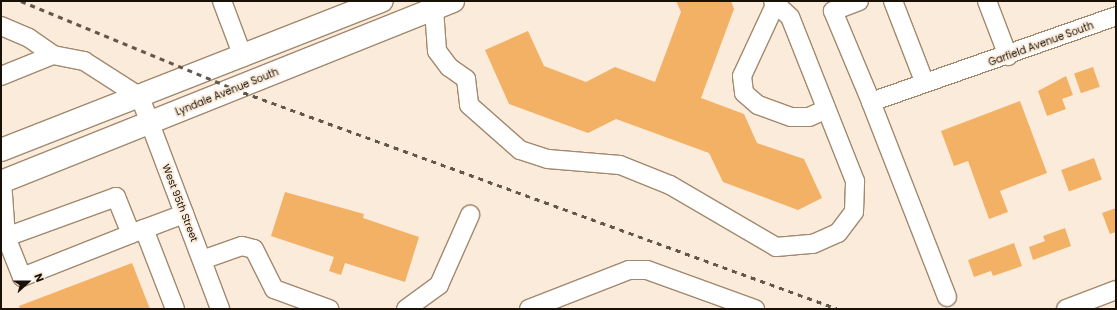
<!DOCTYPE html>
<html>
<head>
<meta charset="utf-8">
<style>
  body { margin:0 }
  #map { position:relative; width:1117px; height:310px; overflow:hidden; background:#fbebda; font-family:Poppins,sans-serif }
  div>[style] { position:absolute }
  [style*='--x'] { left:calc(var(--x)*1px); top:calc(var(--y)*1px); width:calc(var(--w)*1px); rotate:calc(var(--a)*1deg) }
  .building>* { inset:0; background:#f3b165; transform-origin:0 0 }
  .roads { filter:drop-shadow(1px 0 #a1896e) drop-shadow(-1px 0 #a1896e) drop-shadow(0 1px #a1896e) drop-shadow(0 -1px #a1896e) }
  .minor>* { height:18px; margin:-9px; padding:0 9px; transform-origin:9px; border-radius:9px; background:#fff }
  .major>* { height:22px; margin:-11px; padding:0 11px; transform-origin:11px; border-radius:11px; background:#fff }
  .rail>* { height:3px; margin-top:-1.5px; transform-origin:0; background:repeating-linear-gradient(90deg,#62574b 0 5px,transparent 0 10px) }
  span { translate:-50% -50%; white-space:nowrap; text-align:center; line-height:1.15; -webkit-text-stroke:3.5px #fbebda; paint-order:stroke }
  .street-label { font-size:10px; color:#191006 }
  .frame { position:absolute; inset:0; border:2px solid #191006; pointer-events:none }
  .north { position:absolute; left:8px; top:262px; width:40px; height:40px; -webkit-text-stroke:3px #fbebda; paint-order:stroke; rotate:69deg; font-size:11px; font-weight:700; line-height:16px; text-align:center; color:#191006 }
  .north::after { content:''; display:block; margin:auto; width:14px; height:18px; background:#191006; clip-path:polygon(50% 0,100% 100%,50% 72%,0 100%) }
</style>
</head>
<body>
<div id="map">
  <div class="building">
    <div style="clip-path:polygon(676px 1px,731px 1px,734px 9px,701px 98px,744px 114px,757px 143px,804px 159px,822px 198px,798px 210px,723px 182px,709px 153px,616px 119px,588px 133px,509px 104px,485px 50px,528px 31px,544px 66px,586px 82px,615px 67px,655px 82px,681px 12px)"></div>
    <div style="left:1093px;top:67px;width:21px;height:20px;rotate:71deg"></div>
    <div style="clip-path:polygon(1066px 76px,1073px 95px,1062px 99px,1066px 109px,1047px 116px,1038px 91px)"></div>
    <div style="clip-path:polygon(1020px 101px,1047px 173px,1000px 191px,1008px 212px,989px 219px,968px 161px,954px 166px,941px 131px)"></div>
    <div style="left:1094px;top:158px;width:23px;height:35px;rotate:70deg"></div>
    <div style="clip-path:polygon(285px 192px,364px 214px,363px 218px,419px 237px,405px 282px,345px 263px,341px 275px,329px 271px,334px 257px,271px 236px)"></div>
    <div style="clip-path:polygon(1116px 208px,1116px 232px,1110px 234px,1102px 213px)"></div>
    <div style="clip-path:polygon(1065px 228px,1071px 246px,1033px 260px,1029px 247px,1045px 241px,1043px 236px)"></div>
    <div style="clip-path:polygon(1014px 243px,1022px 266px,993px 276px,991px 271px,974px 277px,968px 260px)"></div>
    <div style="clip-path:polygon(132px 263px,150px 309px,20px 309px,19px 306px)"></div>
  </div>
  <div class="roads">
    <div class="minor">
      <div style="--x:222;--y:1;--w:60;--a:69.4"></div>
      <div style="--x:859;--y:1;--w:28;--a:159"></div>
      <div style="--x:833;--y:11;--w:99;--a:67.3"></div>
      <div style="--x:893;--y:1;--w:86;--a:68.8"></div>
      <div style="--x:987;--y:1;--w:59;--a:69.1"></div>
      <div style="--x:775;--y:5;--w:78;--a:114.9"></div>
      <div style="--x:742;--y:76;--w:17;--a:83"></div>
      <div style="--x:744;--y:93;--w:18;--a:41"></div>
      <div style="--x:758;--y:105;--w:35;--a:20"></div>
      <div style="--x:791;--y:117;--w:18;--a:0"></div>
      <div style="--x:809;--y:117;--w:17;--a:-24"></div>
      <div style="--x:434;--y:9;--w:42;--a:85.9"></div>
      <div style="--x:437;--y:51;--w:20;--a:53"></div>
      <div style="--x:449;--y:67;--w:21;--a:35"></div>
      <div style="--x:466;--y:79;--w:26;--a:83"></div>
      <div style="--x:469;--y:105;--w:68;--a:41.4"></div>
      <div style="--x:520;--y:150;--w:29;--a:18"></div>
      <div style="--x:548;--y:159;--w:72;--a:4.8"></div>
      <div style="--x:620;--y:165;--w:54;--a:21.8"></div>
      <div style="--x:670;--y:185;--w:123;--a:30.3"></div>
      <div style="--x:776;--y:247;--w:37;--a:-5"></div>
      <div style="--x:813;--y:244;--w:27;--a:-24"></div>
      <div style="--x:838;--y:233;--w:26;--a:-53"></div>
      <div style="--x:854;--y:212;--w:31;--a:-88"></div>
      <div style="--x:855;--y:181;--w:176;--a:-111.6"></div>
      <div style="--x:790;--y:17;--w:23;--a:-137"></div>
      <div style="--x:1;--y:26;--w:30;--a:23"></div>
      <div style="--x:29;--y:38;--w:29;--a:35"></div>
      <div style="--x:1;--y:76;--w:56;--a:-22"></div>
      <div style="--x:53;--y:55;--w:32;--a:11"></div>
      <div style="--x:84;--y:61;--w:67;--a:32.7"></div>
      <div style="--x:140;--y:97;--w:227;--a:69.3"></div>
      <div style="--x:1;--y:232;--w:7;--a:45"></div>
      <div style="--x:6;--y:237;--w:56;--a:-94.1"></div>
      <div style="--x:131;--y:234;--w:40;--a:-112"></div>
      <div style="--x:116;--y:197;--w:117;--a:160"></div>
      <div style="--x:6;--y:237;--w:43;--a:68.2"></div>
      <div style="--x:22;--y:277;--w:131;--a:-21.5"></div>
      <div style="--x:202;--y:260;--w:42;--a:-19.3"></div>
      <div style="--x:242;--y:246;--w:12;--a:14"></div>
      <div style="--x:254;--y:249;--w:45;--a:63.4"></div>
      <div style="--x:274;--y:289;--w:59;--a:20"></div>
      <div style="--x:947;--y:297;--w:209;--a:-111.3"></div>
      <div style="--x:871;--y:102;--w:260;--a:-19.3"></div>
      <div style="--x:175;--y:309;--w:86;--a:-111.2"></div>
      <div style="--x:144;--y:229;--w:43;--a:-20.6"></div>
      <div style="--x:406;--y:309;--w:41;--a:-36"></div>
      <div style="--x:439;--y:285;--w:77;--a:-66.1"></div>
      <div style="--x:529;--y:309;--w:107;--a:-21.3"></div>
      <div style="--x:629;--y:270;--w:18;--a:0"></div>
      <div style="--x:647;--y:270;--w:115;--a:19.9"></div>
      <div style="--x:1066;--y:309;--w:53;--a:-20.8"></div>
    </div>
    <div class="major">
      <div style="--x:1;--y:150;--w:409;--a:-21.4"></div>
      <div style="--x:1;--y:182;--w:487;--a:-21.8"></div>
    </div>
  </div>
  <div class="rail">
    <div style="--x:21;--y:1;--w:230;--a:22.4"></div>
    <div style="--x:234;--y:89;--w:643;--a:20.01"></div>
  </div>
  <div class="street-label">
    <span style="left:1041px;top:44px;rotate:-20deg">Garfield Avenue South</span>
    <span style="left:227px;top:92px;rotate:-22deg">Lyndale Avenue South</span>
    <span style="left:180px;top:203px;rotate:69deg">West 95th Street</span>
  </div>
  <div class="frame"></div>
  <div class="north">N</div>
</div>
</body>
</html>
